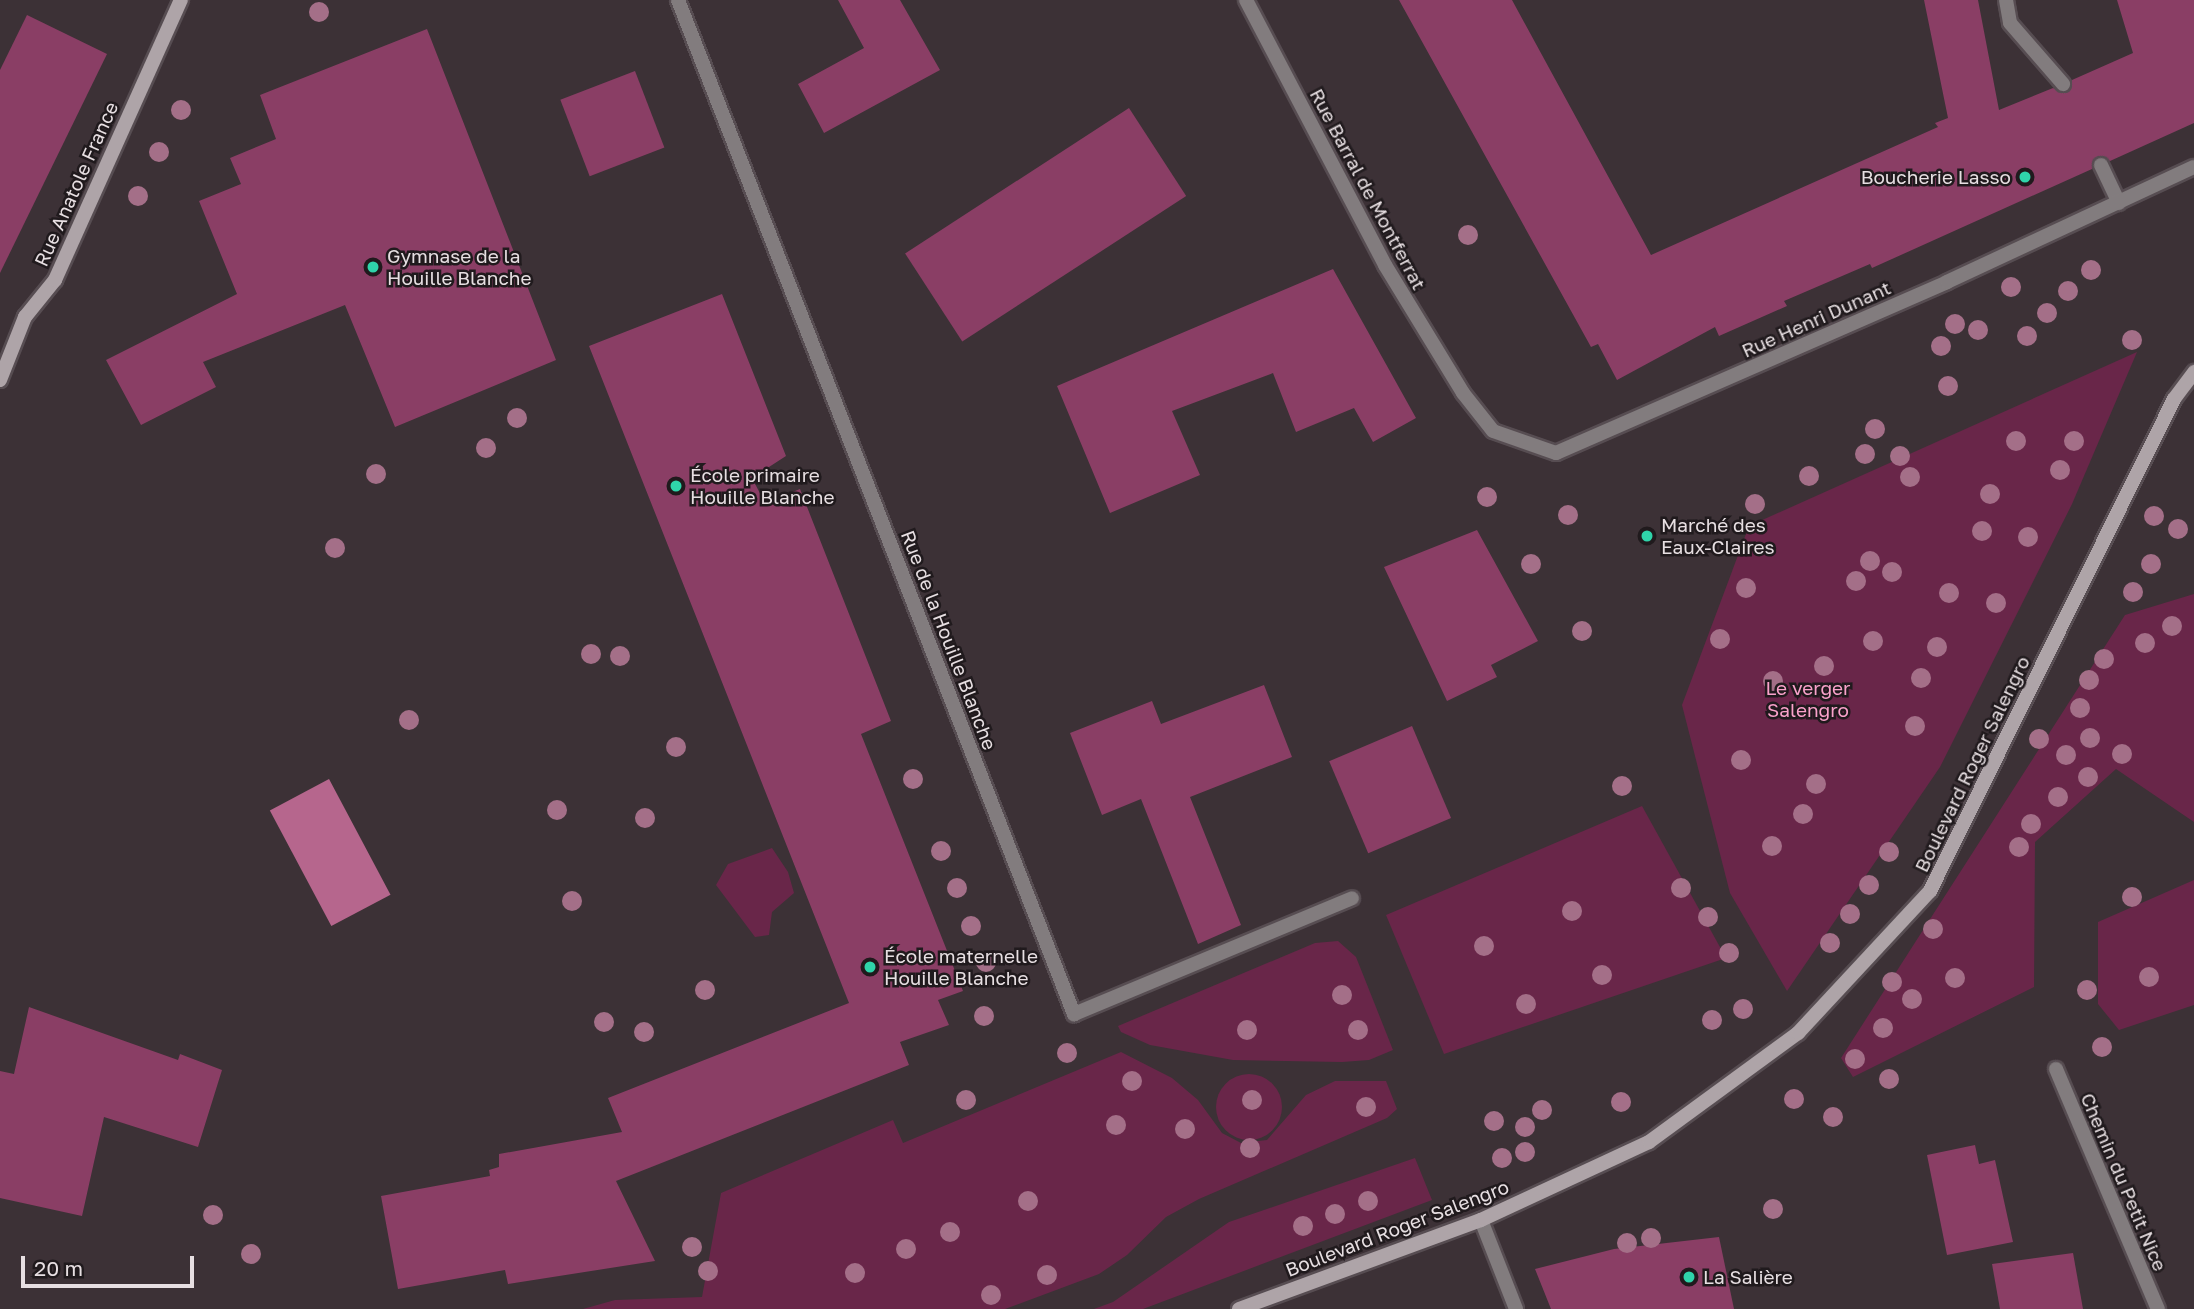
<!DOCTYPE html>
<html>
<head>
<meta charset="utf-8">
<style>
  body { margin:0 }
  #map { position:relative; width:2194px; height:1309px; overflow:hidden; background:#3c3136; font-family:"Golos Text",sans-serif }
  div>[style] { position:absolute }
  [style*='--x'] { left:calc(var(--x)*1px); top:calc(var(--y)*1px); width:calc(var(--w)*1px); rotate:calc(var(--a)*1deg) }
  .green>* { inset:0; background:#692649 }
  .round { border-radius:50% }
  .water>* { inset:0; background:#b6668d; transform-origin:0 0 }
  .building>* { inset:0; background:#8a3e65; transform-origin:0 0 }
  .roads { filter:drop-shadow(2px 0 #574d52) drop-shadow(-2px 0 #574d52) drop-shadow(0 2px #574d52) drop-shadow(0 -2px #574d52) }
  .lane>* { height:14px; margin:-7px; padding:0 7px; transform-origin:7px; border-radius:7px; background:#827c7e }
  .street>* { height:14px; margin:-7px; padding:0 7px; transform-origin:7px; border-radius:7px; background:#827c7e }
  .secondary>* { height:14px; margin:-7px; padding:0 7px; transform-origin:7px; border-radius:7px; background:#aea4a8 }
  .trees>* { width:20px; height:20px; margin:-10px; border-radius:50%; background:#a46f88 }
  .dots>* { width:19px; height:19px; translate:-50% -50%; box-sizing:border-box; border:4px solid #201a1d; border-radius:50% }
  span { translate:-50% -50%; white-space:nowrap; text-align:center; line-height:1.15; -webkit-text-stroke:5px #201a1d; paint-order:stroke }
  .poi-label { font-size:19px; color:#e7dfe2 }
  .right { translate:-100% -50%; text-align:right }
  .left { translate:0 -50%; text-align:left }
  .street-label { font-size:19px; color:#e7dfe2 }
  .park-label { font-size:19px; color:#faa2cb }
  .scale { position:absolute; left:21px; top:1256px; width:173px; height:32px; box-sizing:border-box; border:4px solid #e7dfe2; border-top:0; padding-left:9px; font-size:21px; line-height:24px; white-space:nowrap; color:#e7dfe2; -webkit-text-stroke:5px #201a1d; paint-order:stroke }
</style>
</head>
<body>
<div id="map">
  <div class="green">
    <div style="clip-path:polygon(2137px 352px,2072px 504px,1940px 767px,1787px 991px,1730px 893px,1682px 705px,1749px 526px)"></div>
    <div style="clip-path:polygon(2194px 594px,2194px 822px,2116px 769px,2035px 842px,2034px 987px,1853px 1077px,1841px 1058px,2125px 615px)"></div>
    <div style="clip-path:polygon(1642px 806px,1726px 958px,1444px 1054px,1386px 915px)"></div>
    <div style="clip-path:polygon(772px 848px,788px 872px,794px 893px,772px 912px,769px 935px,755px 937px,716px 885px,728px 864px)"></div>
    <div style="clip-path:polygon(2194px 880px,2194px 1005px,2119px 1030px,2098px 1004px,2098px 922px)"></div>
    <div style="clip-path:polygon(1338px 941px,1356px 957px,1393px 1050px,1369px 1060px,1342px 1062px,1233px 1060px,1150px 1045px,1121px 1032px,1118px 1026px,1315px 943px)"></div>
    <div style="clip-path:polygon(1121px 1052px,1172px 1078px,1198px 1100px,1222px 1133px,1241px 1143px,1267px 1140px,1306px 1095px,1335px 1081px,1386px 1081px,1397px 1109px,1387px 1118px,1199px 1199px,1166px 1217px,1127px 1255px,1099px 1274px,1005px 1309px,583px 1309px,615px 1300px,702px 1297px,721px 1193px,893px 1120px,903px 1143px)"></div>
    <div class="round" style="left:1216px;top:1074px;width:66px;height:66px"></div>
    <div style="clip-path:polygon(1415px 1158px,1432px 1200px,1143px 1309px,1094px 1309px,1113px 1302px,1229px 1222px)"></div>
  </div>
  <div class="water">
    <div style="left:329px;top:779px;width:131px;height:67px;rotate:62deg"></div>
  </div>
  <div class="building">
    <div style="clip-path:polygon(838px 0,900px 0,940px 70px,824px 133px,798px 84px,864px 48px)"></div>
    <div style="clip-path:polygon(1399px 0,1512px 0,1651px 255px,1938px 127px,1935px 123px,1948px 118px,1924px 0,1978px 0,1999px 110px,2053px 88px,2065px 93px,2072px 80px,2133px 53px,2117px 0,2194px 0,2194px 123px,2110px 161px,2098px 156px,2092px 169px,1872px 268px,1870px 264px,1784px 301px,1787px 306px,1719px 336px,1715px 327px,1617px 380px,1598px 344px,1591px 347px)"></div>
    <div style="clip-path:polygon(27px 15px,107px 54px,0 273px,0 70px)"></div>
    <div style="clip-path:polygon(427px 29px,556px 360px,395px 427px,345px 305px,203px 362px,216px 387px,141px 425px,106px 360px,237px 294px,199px 201px,241px 184px,230px 158px,276px 139px,260px 95px)"></div>
    <div style="left:635px;top:71px;width:82px;height:80px;rotate:69deg"></div>
    <div style="left:1129px;top:108px;width:105px;height:267px;rotate:57deg"></div>
    <div style="clip-path:polygon(1333px 269px,1416px 418px,1373px 442px,1354px 408px,1296px 432px,1273px 373px,1172px 411px,1200px 475px,1110px 513px,1057px 386px)"></div>
    <div style="clip-path:polygon(722px 294px,786px 456px,752px 478px,765px 503px,800px 489px,891px 721px,861px 734px,963px 991px,938px 1000px,949px 1025px,900px 1042px,909px 1065px,616px 1181px,655px 1261px,508px 1284px,505px 1270px,398px 1289px,381px 1196px,490px 1176px,489px 1170px,499px 1167px,499px 1154px,622px 1132px,608px 1098px,849px 1003px,589px 346px)"></div>
    <div style="clip-path:polygon(1477px 530px,1538px 641px,1491px 665px,1497px 677px,1447px 701px,1384px 567px)"></div>
    <div style="clip-path:polygon(1264px 685px,1292px 757px,1190px 797px,1241px 925px,1198px 944px,1141px 799px,1102px 815px,1070px 733px,1152px 701px,1161px 724px)"></div>
    <div style="left:1412px;top:726px;width:100px;height:90px;rotate:67deg"></div>
    <div style="clip-path:polygon(29px 1007px,178px 1060px,180px 1054px,222px 1070px,198px 1147px,104px 1117px,82px 1216px,0 1198px,0 1071px,14px 1074px)"></div>
    <div style="clip-path:polygon(1975px 1145px,1979px 1164px,1995px 1160px,2013px 1242px,1947px 1255px,1927px 1155px)"></div>
    <div style="clip-path:polygon(1719px 1237px,1734px 1309px,1551px 1309px,1535px 1269px,1614px 1249px)"></div>
    <div style="clip-path:polygon(2073px 1253px,2083px 1309px,2000px 1309px,1992px 1264px)"></div>
  </div>
  <div class="roads">
    <div class="lane">
      <div style="--x:2006;--y:0;--w:23;--a:80"></div>
      <div style="--x:2010;--y:23;--w:81;--a:49"></div>
      <div style="--x:2101;--y:165;--w:42;--a:64.7"></div>
    </div>
    <div class="street">
      <div style="--x:678;--y:0;--w:1089;--a:68.67"></div>
      <div style="--x:1074;--y:1014;--w:301;--a:-22.6"></div>
      <div style="--x:1246;--y:0;--w:299;--a:62.3"></div>
      <div style="--x:1385;--y:265;--w:150;--a:58.6"></div>
      <div style="--x:1463;--y:393;--w:48;--a:51.7"></div>
      <div style="--x:1493;--y:431;--w:67;--a:19.2"></div>
      <div style="--x:1556;--y:453;--w:427;--a:-23.6"></div>
      <div style="--x:1947;--y:282;--w:272;--a:-25"></div>
      <div style="--x:2056;--y:1069;--w:261;--a:67"></div>
      <div style="--x:1481;--y:1220;--w:96;--a:68.5"></div>
    </div>
    <div class="secondary">
      <div style="--x:0;--y:380;--w:68;--a:-68.4"></div>
      <div style="--x:25;--y:317;--w:48;--a:-51"></div>
      <div style="--x:55;--y:280;--w:307;--a:-65.8"></div>
      <div style="--x:1239;--y:1309;--w:258;--a:-20.2"></div>
      <div style="--x:1481;--y:1220;--w:185;--a:-24.9"></div>
      <div style="--x:1649;--y:1142;--w:185;--a:-36.2"></div>
      <div style="--x:1798;--y:1033;--w:194;--a:-47.1"></div>
      <div style="--x:1930;--y:891;--w:549;--a:-63.62"></div>
      <div style="--x:2174;--y:399;--w:34;--a:-53"></div>
    </div>
  </div>
  <div class="trees">
    <div style="left:319px;top:12px"></div>
    <div style="left:181px;top:110px"></div>
    <div style="left:159px;top:152px"></div>
    <div style="left:138px;top:196px"></div>
    <div style="left:1468px;top:235px"></div>
    <div style="left:2091px;top:270px"></div>
    <div style="left:2011px;top:287px"></div>
    <div style="left:2068px;top:291px"></div>
    <div style="left:2047px;top:313px"></div>
    <div style="left:1955px;top:324px"></div>
    <div style="left:1978px;top:330px"></div>
    <div style="left:2027px;top:336px"></div>
    <div style="left:2132px;top:340px"></div>
    <div style="left:1941px;top:346px"></div>
    <div style="left:1948px;top:386px"></div>
    <div style="left:517px;top:418px"></div>
    <div style="left:1875px;top:429px"></div>
    <div style="left:2016px;top:441px"></div>
    <div style="left:2074px;top:441px"></div>
    <div style="left:486px;top:448px"></div>
    <div style="left:1865px;top:454px"></div>
    <div style="left:1900px;top:456px"></div>
    <div style="left:2060px;top:470px"></div>
    <div style="left:376px;top:474px"></div>
    <div style="left:1809px;top:476px"></div>
    <div style="left:1910px;top:477px"></div>
    <div style="left:1990px;top:494px"></div>
    <div style="left:1487px;top:497px"></div>
    <div style="left:1755px;top:504px"></div>
    <div style="left:1568px;top:515px"></div>
    <div style="left:2154px;top:516px"></div>
    <div style="left:2178px;top:529px"></div>
    <div style="left:1982px;top:531px"></div>
    <div style="left:2028px;top:537px"></div>
    <div style="left:335px;top:548px"></div>
    <div style="left:1870px;top:561px"></div>
    <div style="left:1531px;top:564px"></div>
    <div style="left:2151px;top:564px"></div>
    <div style="left:1892px;top:572px"></div>
    <div style="left:1856px;top:581px"></div>
    <div style="left:1746px;top:588px"></div>
    <div style="left:2133px;top:592px"></div>
    <div style="left:1949px;top:593px"></div>
    <div style="left:1996px;top:603px"></div>
    <div style="left:2172px;top:626px"></div>
    <div style="left:1582px;top:631px"></div>
    <div style="left:1720px;top:639px"></div>
    <div style="left:1873px;top:641px"></div>
    <div style="left:2145px;top:643px"></div>
    <div style="left:1937px;top:647px"></div>
    <div style="left:591px;top:654px"></div>
    <div style="left:620px;top:656px"></div>
    <div style="left:2104px;top:659px"></div>
    <div style="left:1824px;top:666px"></div>
    <div style="left:1921px;top:678px"></div>
    <div style="left:2089px;top:680px"></div>
    <div style="left:1773px;top:681px"></div>
    <div style="left:2080px;top:708px"></div>
    <div style="left:409px;top:720px"></div>
    <div style="left:1915px;top:726px"></div>
    <div style="left:2090px;top:738px"></div>
    <div style="left:2039px;top:739px"></div>
    <div style="left:676px;top:747px"></div>
    <div style="left:2122px;top:754px"></div>
    <div style="left:2066px;top:755px"></div>
    <div style="left:1741px;top:760px"></div>
    <div style="left:2088px;top:777px"></div>
    <div style="left:913px;top:779px"></div>
    <div style="left:1816px;top:784px"></div>
    <div style="left:1622px;top:786px"></div>
    <div style="left:2058px;top:797px"></div>
    <div style="left:557px;top:810px"></div>
    <div style="left:1803px;top:814px"></div>
    <div style="left:645px;top:818px"></div>
    <div style="left:2031px;top:824px"></div>
    <div style="left:1772px;top:846px"></div>
    <div style="left:2019px;top:847px"></div>
    <div style="left:941px;top:851px"></div>
    <div style="left:1889px;top:852px"></div>
    <div style="left:1869px;top:885px"></div>
    <div style="left:957px;top:888px"></div>
    <div style="left:1681px;top:888px"></div>
    <div style="left:2132px;top:897px"></div>
    <div style="left:572px;top:901px"></div>
    <div style="left:1572px;top:911px"></div>
    <div style="left:1850px;top:914px"></div>
    <div style="left:1708px;top:917px"></div>
    <div style="left:971px;top:926px"></div>
    <div style="left:1933px;top:929px"></div>
    <div style="left:1830px;top:943px"></div>
    <div style="left:1484px;top:946px"></div>
    <div style="left:1729px;top:953px"></div>
    <div style="left:986px;top:962px"></div>
    <div style="left:1602px;top:975px"></div>
    <div style="left:2149px;top:977px"></div>
    <div style="left:1955px;top:978px"></div>
    <div style="left:1892px;top:982px"></div>
    <div style="left:705px;top:990px"></div>
    <div style="left:2087px;top:990px"></div>
    <div style="left:1342px;top:995px"></div>
    <div style="left:1912px;top:999px"></div>
    <div style="left:1526px;top:1004px"></div>
    <div style="left:1743px;top:1009px"></div>
    <div style="left:984px;top:1016px"></div>
    <div style="left:1712px;top:1020px"></div>
    <div style="left:604px;top:1022px"></div>
    <div style="left:1883px;top:1028px"></div>
    <div style="left:1247px;top:1030px"></div>
    <div style="left:1358px;top:1030px"></div>
    <div style="left:644px;top:1032px"></div>
    <div style="left:2102px;top:1047px"></div>
    <div style="left:1067px;top:1053px"></div>
    <div style="left:1855px;top:1059px"></div>
    <div style="left:1889px;top:1079px"></div>
    <div style="left:1132px;top:1081px"></div>
    <div style="left:1794px;top:1099px"></div>
    <div style="left:966px;top:1100px"></div>
    <div style="left:1252px;top:1100px"></div>
    <div style="left:1621px;top:1102px"></div>
    <div style="left:1366px;top:1107px"></div>
    <div style="left:1542px;top:1110px"></div>
    <div style="left:1833px;top:1117px"></div>
    <div style="left:1494px;top:1121px"></div>
    <div style="left:1116px;top:1125px"></div>
    <div style="left:1525px;top:1127px"></div>
    <div style="left:1185px;top:1129px"></div>
    <div style="left:1250px;top:1148px"></div>
    <div style="left:1525px;top:1152px"></div>
    <div style="left:1502px;top:1158px"></div>
    <div style="left:1028px;top:1201px"></div>
    <div style="left:1368px;top:1201px"></div>
    <div style="left:1773px;top:1209px"></div>
    <div style="left:1335px;top:1214px"></div>
    <div style="left:213px;top:1215px"></div>
    <div style="left:1303px;top:1226px"></div>
    <div style="left:950px;top:1232px"></div>
    <div style="left:1651px;top:1238px"></div>
    <div style="left:1627px;top:1243px"></div>
    <div style="left:692px;top:1247px"></div>
    <div style="left:906px;top:1249px"></div>
    <div style="left:251px;top:1254px"></div>
    <div style="left:708px;top:1271px"></div>
    <div style="left:855px;top:1273px"></div>
    <div style="left:1047px;top:1275px"></div>
    <div style="left:991px;top:1295px"></div>
  </div>
  <div class="dots">
    <div style="left:2025px;top:177px;background:#2fd4aa"></div>
    <div style="left:373px;top:267px;background:#2fd4aa"></div>
    <div style="left:676px;top:486px;background:#2fd4aa"></div>
    <div style="left:1647px;top:536px;background:#2fd4aa"></div>
    <div style="left:870px;top:967px;background:#2fd4aa"></div>
    <div style="left:1689px;top:1277px;background:#2fd4aa"></div>
  </div>
  <div class="poi-label">
    <span class="right" style="left:2011px;top:177px">Boucherie Lasso</span>
    <span class="left" style="left:387px;top:267px">Gymnase de la<br>Houille Blanche</span>
    <span class="left" style="left:690px;top:486px">École primaire<br>Houille Blanche</span>
    <span class="left" style="left:1661px;top:536px">Marché des<br>Eaux-Claires</span>
    <span class="left" style="left:884px;top:967px">École maternelle<br>Houille Blanche</span>
    <span class="left" style="left:1703px;top:1277px">La Salière</span>
  </div>
  <div class="street-label">
    <span style="left:76px;top:184px;rotate:-66deg">Rue Anatole France</span>
    <span style="left:1368px;top:189px;rotate:62deg">Rue Barral de Montferrat</span>
    <span style="left:1816px;top:319px;rotate:-24deg">Rue Henri Dunant</span>
    <span style="left:949px;top:640px;rotate:69deg">Rue de la Houille Blanche</span>
    <span style="left:1972px;top:764px;rotate:-64deg">Boulevard Roger Salengro</span>
    <span style="left:2124px;top:1182px;rotate:67deg">Chemin du Petit Nice</span>
    <span style="left:1397px;top:1228px;rotate:-21deg">Boulevard Roger Salengro</span>
  </div>
  <div class="park-label">
    <span style="left:1808px;top:699px">Le verger<br>Salengro</span>
  </div>
  <div class="scale">20 m</div>
</div>
</body>
</html>
